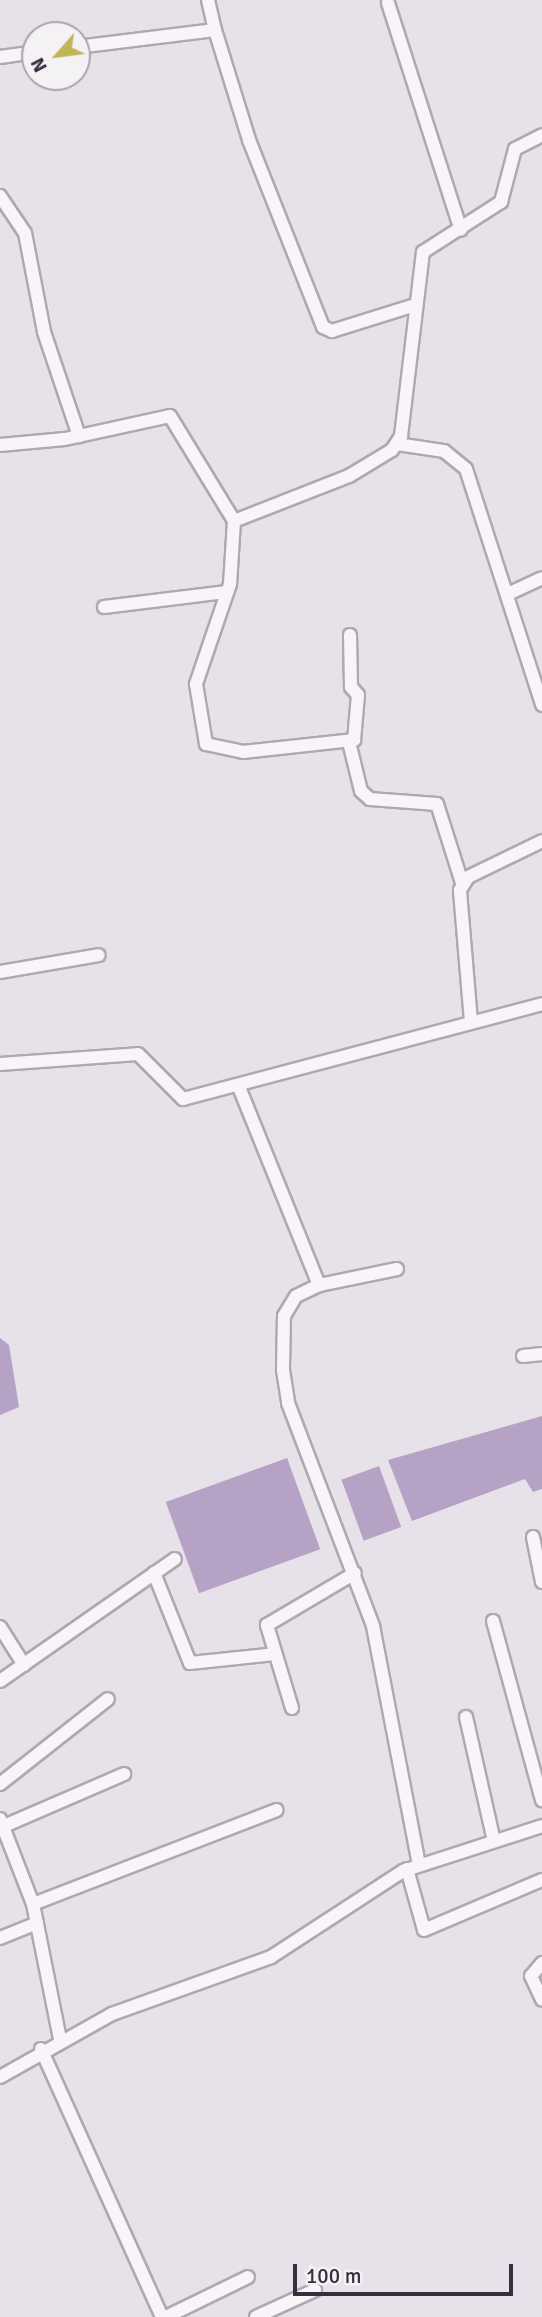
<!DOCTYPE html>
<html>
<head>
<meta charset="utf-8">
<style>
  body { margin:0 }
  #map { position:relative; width:542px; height:2317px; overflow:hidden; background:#e7e2e9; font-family:Signika,sans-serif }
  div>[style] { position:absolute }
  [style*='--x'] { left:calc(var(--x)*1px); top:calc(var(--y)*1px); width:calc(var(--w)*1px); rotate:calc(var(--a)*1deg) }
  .water>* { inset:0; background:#b6a2c5; transform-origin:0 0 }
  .roads { filter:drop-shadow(2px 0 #afa8b3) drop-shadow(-2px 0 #afa8b3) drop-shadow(0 2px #afa8b3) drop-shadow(0 -2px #afa8b3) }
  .street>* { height:12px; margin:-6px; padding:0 6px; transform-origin:6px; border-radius:6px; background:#f7f5f8 }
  span { translate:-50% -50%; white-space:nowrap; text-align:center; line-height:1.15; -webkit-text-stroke:6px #f5f2f6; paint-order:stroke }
  .north { position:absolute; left:21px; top:21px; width:70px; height:70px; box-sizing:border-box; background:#f5f2f6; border:2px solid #aaa3ad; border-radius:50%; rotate:242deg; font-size:19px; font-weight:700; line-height:28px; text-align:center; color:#392c3f }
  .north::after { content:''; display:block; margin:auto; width:24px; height:32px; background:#bfb656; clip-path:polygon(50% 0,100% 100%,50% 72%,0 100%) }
  .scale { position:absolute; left:293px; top:2264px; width:220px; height:32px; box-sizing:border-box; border:4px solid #392c3f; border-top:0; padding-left:9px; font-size:21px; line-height:24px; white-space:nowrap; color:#392c3f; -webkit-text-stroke:5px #f5f2f6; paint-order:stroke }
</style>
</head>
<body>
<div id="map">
  <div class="water">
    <div style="clip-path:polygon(0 1338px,9px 1345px,19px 1407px,0 1415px)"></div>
    <div style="clip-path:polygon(542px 1416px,542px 1489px,533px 1492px,525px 1479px,412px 1521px,388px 1460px)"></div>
    <div style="left:287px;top:1458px;width:97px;height:129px;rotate:70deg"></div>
    <div style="left:379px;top:1466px;width:65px;height:40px;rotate:70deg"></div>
  </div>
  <div class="roads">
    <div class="street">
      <div style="--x:208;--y:0;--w:31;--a:77"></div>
      <div style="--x:388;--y:3;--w:238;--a:72.2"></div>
      <div style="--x:77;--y:47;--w:139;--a:-7"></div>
      <div style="--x:215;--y:30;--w:115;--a:72.8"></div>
      <div style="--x:249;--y:140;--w:201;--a:68.4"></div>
      <div style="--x:323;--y:327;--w:10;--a:24"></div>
      <div style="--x:332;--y:331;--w:87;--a:-17.4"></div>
      <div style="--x:0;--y:57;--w:35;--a:-8"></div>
      <div style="--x:0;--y:196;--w:45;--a:56"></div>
      <div style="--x:25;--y:233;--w:101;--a:79.1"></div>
      <div style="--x:44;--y:332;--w:110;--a:71.4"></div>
      <div style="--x:397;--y:444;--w:48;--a:8.5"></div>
      <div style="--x:444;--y:451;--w:28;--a:39"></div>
      <div style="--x:466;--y:469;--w:248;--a:72.1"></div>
      <div style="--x:0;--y:445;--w:65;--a:-5.3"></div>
      <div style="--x:65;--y:439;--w:107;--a:-12.4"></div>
      <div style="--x:170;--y:416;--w:123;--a:58.6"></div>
      <div style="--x:234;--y:521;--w:123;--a:-21.4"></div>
      <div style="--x:349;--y:476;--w:50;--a:-31.2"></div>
      <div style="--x:392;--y:450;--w:17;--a:-57"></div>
      <div style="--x:401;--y:436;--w:185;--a:-83.2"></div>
      <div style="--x:423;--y:252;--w:93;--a:-32.7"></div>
      <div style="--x:501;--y:202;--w:55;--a:-75.2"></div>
      <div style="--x:515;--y:149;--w:30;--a:-27"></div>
      <div style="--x:234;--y:521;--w:63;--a:93.6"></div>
      <div style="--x:230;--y:584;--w:106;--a:108.8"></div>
      <div style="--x:196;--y:684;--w:61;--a:80.5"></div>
      <div style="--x:206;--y:744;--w:38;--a:12"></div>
      <div style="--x:243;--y:752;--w:112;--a:-6.2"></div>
      <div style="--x:354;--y:740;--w:45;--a:-84.9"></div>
      <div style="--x:358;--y:695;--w:11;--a:-131"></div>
      <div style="--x:351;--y:687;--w:52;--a:-91.1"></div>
      <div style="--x:510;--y:593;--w:35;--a:-25"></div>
      <div style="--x:104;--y:607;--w:124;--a:-7"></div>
      <div style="--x:349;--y:742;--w:50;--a:76.2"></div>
      <div style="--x:361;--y:791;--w:12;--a:42"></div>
      <div style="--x:370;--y:799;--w:67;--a:4.3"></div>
      <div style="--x:437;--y:804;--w:83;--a:72.4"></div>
      <div style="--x:0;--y:972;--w:100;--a:-9.7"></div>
      <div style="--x:471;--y:1022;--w:132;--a:-94.8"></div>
      <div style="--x:460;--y:890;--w:15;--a:-58"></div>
      <div style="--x:468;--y:877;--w:82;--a:-25.9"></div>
      <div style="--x:0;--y:1064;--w:138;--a:-4.1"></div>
      <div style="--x:138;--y:1054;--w:64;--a:45"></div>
      <div style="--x:183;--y:1099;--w:371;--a:-14.8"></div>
      <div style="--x:239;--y:1087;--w:214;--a:68"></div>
      <div style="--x:397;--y:1269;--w:80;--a:168.4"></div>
      <div style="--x:319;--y:1285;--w:25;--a:154"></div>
      <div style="--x:296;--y:1296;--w:23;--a:121"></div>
      <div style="--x:284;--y:1316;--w:54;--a:91.1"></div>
      <div style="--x:283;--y:1370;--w:33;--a:81"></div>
      <div style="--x:288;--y:1403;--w:239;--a:69.1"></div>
      <div style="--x:373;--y:1626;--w:242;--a:79.1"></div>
      <div style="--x:523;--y:1356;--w:19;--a:-6"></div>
      <div style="--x:533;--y:1537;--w:46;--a:78.7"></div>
      <div style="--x:154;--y:1573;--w:97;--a:68.2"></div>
      <div style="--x:190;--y:1663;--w:85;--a:-6"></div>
      <div style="--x:493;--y:1621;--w:186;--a:74.7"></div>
      <div style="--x:0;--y:1627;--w:45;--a:57.7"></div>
      <div style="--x:0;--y:1681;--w:213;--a:-34.9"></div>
      <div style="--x:292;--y:1708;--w:87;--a:-106.8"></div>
      <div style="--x:267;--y:1625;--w:102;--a:-30.6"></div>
      <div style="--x:466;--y:1717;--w:127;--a:77.3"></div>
      <div style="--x:0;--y:1784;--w:137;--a:-38.2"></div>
      <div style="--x:0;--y:1819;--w:91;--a:68.8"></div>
      <div style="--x:33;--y:1904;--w:138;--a:78.7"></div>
      <div style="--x:4;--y:1826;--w:131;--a:-23.4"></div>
      <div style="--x:407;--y:1869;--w:63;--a:74.4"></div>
      <div style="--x:424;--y:1930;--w:128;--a:-23"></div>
      <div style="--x:33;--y:1904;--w:261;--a:-21.1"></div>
      <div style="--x:0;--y:1938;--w:40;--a:-22"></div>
      <div style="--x:542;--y:1963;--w:17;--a:130"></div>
      <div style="--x:531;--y:1976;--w:26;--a:65"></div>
      <div style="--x:41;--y:2049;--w:294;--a:65.7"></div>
      <div style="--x:0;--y:2077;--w:129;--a:-29.4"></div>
      <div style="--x:112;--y:2014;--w:169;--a:-19.7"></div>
      <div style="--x:271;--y:1957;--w:158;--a:-33.1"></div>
      <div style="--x:403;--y:1871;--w:146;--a:-17.9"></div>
      <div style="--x:166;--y:2317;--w:91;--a:-26"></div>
      <div style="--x:256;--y:2317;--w:65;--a:-24.6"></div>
    </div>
  </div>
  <div class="north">N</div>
  <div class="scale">100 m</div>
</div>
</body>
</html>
